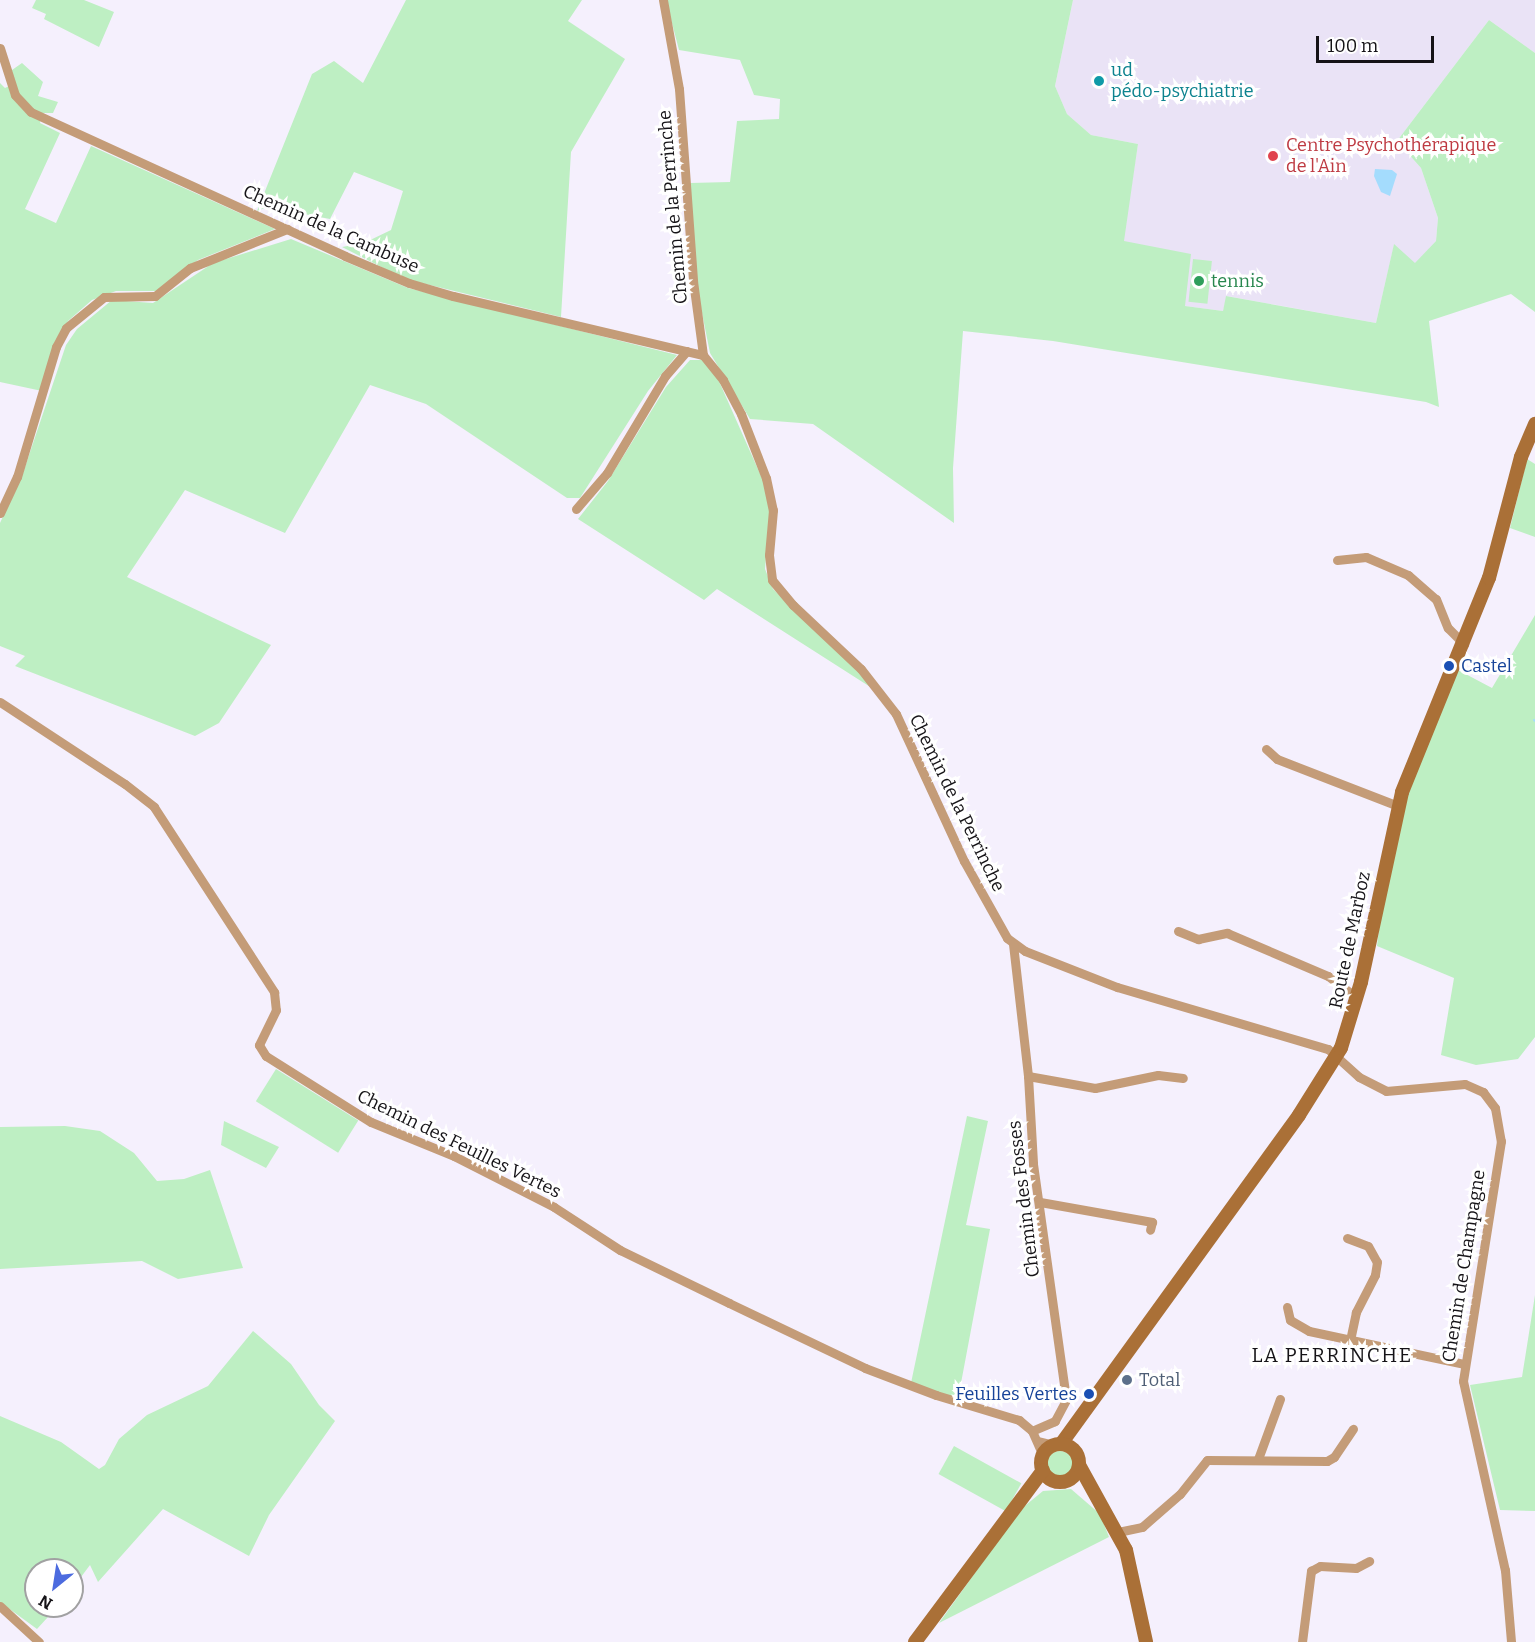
<!DOCTYPE html>
<html>
<head>
<meta charset="utf-8">
<style>
  body { margin:0 }
  #map { position:relative; width:1535px; height:1642px; overflow:hidden; background:#f5f0fd; font-family:Bitter,serif }
  div>[style] { position:absolute }
  [style*='--x'] { left:calc(var(--x)*1px); top:calc(var(--y)*1px); width:calc(var(--w)*1px); rotate:calc(var(--a)*1deg) }
  .built>* { inset:0; background:#eae3f6 }
  .green>* { inset:0; background:#beefc3; transform-origin:0 0 }
  .round { border-radius:50% }
  .water>* { inset:0; background:#a4dcfd }
  .stream>* { height:2px; margin:-1px; padding:0 1px; transform-origin:1px; border-radius:1px; background:#a4dcfd }
  .street>* { height:9px; margin:-4.5px; padding:0 4.5px; transform-origin:4.5px; border-radius:4.5px; background:#c49c78 }
  .secondary>* { height:14px; margin:-7px; padding:0 7px; transform-origin:7px; border-radius:7px; background:#aa7037 }
  .secondary>.ring { margin:-7px; padding:0; box-sizing:content-box; background:none; border:14px solid #aa7037; border-radius:50% }
  .dots>* { width:16px; height:16px; translate:-50% -50%; box-sizing:border-box; border:3px solid #fff; border-radius:50% }
  span { translate:-50% -50%; white-space:nowrap; text-align:center; line-height:1.15; -webkit-text-stroke:6px #fff; paint-order:stroke }
  .culture-label { font-size:18px; color:#0d838f }
  .left { translate:0 -50%; text-align:left }
  .health-label { font-size:18px; color:#be3a42 }
  .street-label { font-size:18px; color:#151317 }
  .leisure-label { font-size:18px; color:#27864d }
  .transit-label { font-size:18px; color:#164399 }
  .right { translate:-100% -50%; text-align:right }
  .service-label { font-size:18px; color:#4e5e75 }
  .neighbourhood-label { font-size:20px; color:#151317; letter-spacing:1.5px }
  .north { position:absolute; left:24px; top:1558px; width:60px; height:60px; box-sizing:border-box; background:#fff; border:2px solid #a1a1a2; border-radius:50%; rotate:210deg; font-size:16px; font-weight:700; line-height:24px; text-align:center; color:#151317 }
  .north::after { content:''; display:block; margin:auto; width:21px; height:27px; background:#4c6bdf; clip-path:polygon(50% 0,100% 100%,50% 72%,0 100%) }
  .scale { position:absolute; left:1316px; top:36px; width:118px; height:27px; box-sizing:border-box; border:3px solid #151317; border-top:0; padding-left:8px; font-size:18px; line-height:21px; white-space:nowrap; color:#151317; -webkit-text-stroke:4px #fff; paint-order:stroke }
</style>
</head>
<body>
<div id="map">
  <div class="built">
    <div style="clip-path:polygon(1073px 0,1535px 0,1535px 53px,1489px 20px,1397px 141px,1421px 168px,1438px 218px,1436px 241px,1415px 264px,1394px 245px,1376px 323px,1227px 296px,1223px 311px,1185px 306px,1123px 241px,1138px 144px,1091px 135px,1067px 114px,1055px 86px)"></div>
  </div>
  <div class="green">
    <div style="clip-path:polygon(36px 0,84px 0,114px 12px,99px 47px,44px 19px,46px 14px,32px 8px)"></div>
    <div style="clip-path:polygon(406px 0,582px 0,568px 21px,625px 59px,571px 152px,561px 317px,405px 279px,342px 247px,364px 243px,391px 230px,403px 191px,354px 172px,330px 219px,267px 207px,257px 211px,312px 74px,334px 61px,363px 83px)"></div>
    <div style="clip-path:polygon(666px 0,1073px 0,1055px 86px,1067px 114px,1091px 135px,1138px 144px,1124px 241px,1191px 254px,1185px 306px,1223px 311px,1226px 296px,1376px 323px,1394px 244px,1415px 263px,1436px 241px,1438px 218px,1421px 168px,1397px 141px,1489px 20px,1535px 53px,1535px 312px,1511px 294px,1429px 321px,1439px 407px,1426px 402px,1053px 341px,963px 331px,953px 468px,954px 523px,813px 424px,750px 419px,710px 353px,697px 288px,690px 183px,730px 182px,737px 121px,779px 119px,780px 99px,754px 95px,740px 60px,679px 50px)"></div>
    <div style="clip-path:polygon(22px 63px,43px 82px,38px 96px,58px 102px,53px 113px,42px 113px,40px 123px,60px 133px,25px 209px,56px 223px,91px 146px,275px 229px,198px 260px,156px 291px,116px 291px,92px 300px,68px 321px,42px 391px,0 382px,0 83px,5px 88px,13px 84px,12px 70px)"></div>
    <div style="clip-path:polygon(291px 239px,408px 288px,677px 355px,648px 391px,580px 498px,567px 498px,426px 404px,370px 385px,285px 533px,185px 490px,127px 577px,271px 645px,219px 723px,195px 736px,15px 666px,25px 656px,0 646px,0 523px,23px 473px,66px 345px,77px 329px,112px 300px,153px 303px,213px 263px)"></div>
    <div style="left:1193px;top:259px;width:19px;height:43px;rotate:6deg"></div>
    <div style="clip-path:polygon(690px 360px,703px 360px,718px 379px,765px 485px,770px 511px,765px 569px,773px 589px,845px 656px,875px 690px,717px 589px,704px 600px,578px 519px,608px 481px,666px 387px)"></div>
    <div style="clip-path:polygon(1527px 459px,1535px 464px,1535px 537px,1510px 528px)"></div>
    <div style="clip-path:polygon(1535px 615px,1535px 1037px,1518px 1059px,1476px 1065px,1441px 1055px,1454px 978px,1377px 946px,1382px 904px,1409px 788px,1458px 670px,1492px 688px)"></div>
    <div style="left:276px;top:1069px;width:97px;height:38px;rotate:32deg"></div>
    <div style="clip-path:polygon(967px 1116px,988px 1121px,966px 1225px,990px 1229px,958px 1399px,911px 1383px)"></div>
    <div style="clip-path:polygon(224px 1121px,279px 1147px,266px 1168px,221px 1145px)"></div>
    <div style="clip-path:polygon(65px 1126px,100px 1131px,134px 1153px,157px 1181px,184px 1179px,210px 1170px,243px 1268px,178px 1279px,142px 1261px,0 1269px,0 1127px)"></div>
    <div style="clip-path:polygon(1535px 1295px,1535px 1511px,1500px 1510px,1470px 1385px,1522px 1377px)"></div>
    <div style="clip-path:polygon(253px 1331px,291px 1364px,319px 1405px,335px 1421px,269px 1515px,249px 1556px,163px 1509px,98px 1582px,90px 1565px,72px 1589px,72px 1570px,36px 1570px,36px 1606px,58px 1606px,37px 1629px,0 1602px,0 1416px,61px 1442px,99px 1469px,105px 1465px,119px 1439px,147px 1415px,208px 1386px)"></div>
    <div style="left:954px;top:1446px;width:77px;height:32px;rotate:29deg"></div>
    <div class="round" style="left:1047px;top:1451px;width:26px;height:26px"></div>
    <div style="clip-path:polygon(1071px 1489px,1100px 1514px,1109px 1537px,939px 1623px,1021px 1509px,1043px 1491px)"></div>
  </div>
  <div class="water">
    <div style="clip-path:polygon(1375px 169px,1392px 170px,1397px 174px,1390px 196px,1381px 192px,1374px 176px)"></div>
  </div>
  <div class="stream">
    <div style="--x:1534;--y:720;--w:1;--a:45"></div>
  </div>
  <div class="street">
    <div style="--x:663;--y:0;--w:90;--a:79.8"></div>
    <div style="--x:679;--y:89;--w:193;--a:85.8"></div>
    <div style="--x:693;--y:281;--w:75;--a:82.3"></div>
    <div style="--x:703;--y:355;--w:32;--a:51"></div>
    <div style="--x:723;--y:380;--w:38;--a:62"></div>
    <div style="--x:741;--y:414;--w:69;--a:68.7"></div>
    <div style="--x:766;--y:478;--w:33;--a:78"></div>
    <div style="--x:773;--y:510;--w:45;--a:95.1"></div>
    <div style="--x:769;--y:555;--w:25;--a:83"></div>
    <div style="--x:772;--y:580;--w:33;--a:50"></div>
    <div style="--x:793;--y:605;--w:93;--a:43.3"></div>
    <div style="--x:861;--y:669;--w:57;--a:52.1"></div>
    <div style="--x:896;--y:714;--w:162;--a:65.2"></div>
    <div style="--x:964;--y:861;--w:88;--a:60.8"></div>
    <div style="--x:1007;--y:938;--w:22;--a:36"></div>
    <div style="--x:1025;--y:951;--w:99;--a:21.4"></div>
    <div style="--x:1117;--y:987;--w:220;--a:16.4"></div>
    <div style="--x:1328;--y:1049;--w:42;--a:42.1"></div>
    <div style="--x:1359;--y:1077;--w:30;--a:27"></div>
    <div style="--x:1386;--y:1091;--w:79;--a:-5.1"></div>
    <div style="--x:1465;--y:1084;--w:20;--a:24"></div>
    <div style="--x:1483;--y:1092;--w:20;--a:53"></div>
    <div style="--x:1495;--y:1108;--w:34;--a:80"></div>
    <div style="--x:1501;--y:1141;--w:243;--a:99"></div>
    <div style="--x:1463;--y:1381;--w:194;--a:77.5"></div>
    <div style="--x:1505;--y:1570;--w:72;--a:85.2"></div>
    <div style="--x:0;--y:48;--w:49;--a:72.3"></div>
    <div style="--x:15;--y:95;--w:23;--a:47"></div>
    <div style="--x:31;--y:112;--w:345;--a:24.6"></div>
    <div style="--x:345;--y:256;--w:69;--a:22.9"></div>
    <div style="--x:409;--y:283;--w:46;--a:16.5"></div>
    <div style="--x:453;--y:296;--w:257;--a:13.3"></div>
    <div style="--x:576;--y:509;--w:48;--a:-49.3"></div>
    <div style="--x:607;--y:473;--w:113;--a:-59.1"></div>
    <div style="--x:665;--y:376;--w:33;--a:-49"></div>
    <div style="--x:0;--y:513;--w:40;--a:-65"></div>
    <div style="--x:17;--y:477;--w:136;--a:-73.3"></div>
    <div style="--x:56;--y:347;--w:21;--a:-62"></div>
    <div style="--x:66;--y:328;--w:49;--a:-39.2"></div>
    <div style="--x:104;--y:297;--w:51;--a:-1.1"></div>
    <div style="--x:155;--y:296;--w:45;--a:-38.7"></div>
    <div style="--x:190;--y:268;--w:105;--a:-21.9"></div>
    <div style="--x:1337;--y:560;--w:29;--a:-6"></div>
    <div style="--x:1366;--y:557;--w:46;--a:23.2"></div>
    <div style="--x:1408;--y:575;--w:37;--a:41"></div>
    <div style="--x:1436;--y:599;--w:31;--a:68"></div>
    <div style="--x:1448;--y:628;--w:23;--a:45"></div>
    <div style="--x:0;--y:702;--w:149;--a:33.3"></div>
    <div style="--x:125;--y:784;--w:37;--a:38"></div>
    <div style="--x:154;--y:807;--w:221;--a:57"></div>
    <div style="--x:274;--y:992;--w:18;--a:84"></div>
    <div style="--x:276;--y:1010;--w:39;--a:116"></div>
    <div style="--x:259;--y:1045;--w:13;--a:58"></div>
    <div style="--x:266;--y:1056;--w:124;--a:32.2"></div>
    <div style="--x:371;--y:1122;--w:90;--a:22.3"></div>
    <div style="--x:454;--y:1156;--w:112;--a:27"></div>
    <div style="--x:554;--y:1207;--w:79;--a:33.1"></div>
    <div style="--x:620;--y:1250;--w:121;--a:25.9"></div>
    <div style="--x:729;--y:1303;--w:151;--a:25.5"></div>
    <div style="--x:865;--y:1368;--w:76;--a:20.8"></div>
    <div style="--x:936;--y:1395;--w:87;--a:16.8"></div>
    <div style="--x:1019;--y:1420;--w:17;--a:40"></div>
    <div style="--x:1032;--y:1431;--w:27;--a:66"></div>
    <div style="--x:1266;--y:749;--w:15;--a:42"></div>
    <div style="--x:1277;--y:759;--w:130;--a:21.2"></div>
    <div style="--x:1178;--y:931;--w:22;--a:22"></div>
    <div style="--x:1198;--y:939;--w:30;--a:-12"></div>
    <div style="--x:1227;--y:933;--w:110;--a:23.1"></div>
    <div style="--x:1328;--y:976;--w:36;--a:37"></div>
    <div style="--x:1013;--y:944;--w:133;--a:83.5"></div>
    <div style="--x:1028;--y:1076;--w:88;--a:86.7"></div>
    <div style="--x:1033;--y:1164;--w:238;--a:82"></div>
    <div style="--x:1066;--y:1400;--w:24;--a:118"></div>
    <div style="--x:1055;--y:1421;--w:25;--a:157"></div>
    <div style="--x:1028;--y:1076;--w:68;--a:10.2"></div>
    <div style="--x:1095;--y:1088;--w:64;--a:-11.7"></div>
    <div style="--x:1158;--y:1075;--w:25;--a:7"></div>
    <div style="--x:1040;--y:1202;--w:114;--a:10.1"></div>
    <div style="--x:1152;--y:1222;--w:8;--a:104"></div>
    <div style="--x:1347;--y:1238;--w:22;--a:21"></div>
    <div style="--x:1368;--y:1246;--w:18;--a:61"></div>
    <div style="--x:1377;--y:1262;--w:13;--a:99"></div>
    <div style="--x:1375;--y:1275;--w:42;--a:117.2"></div>
    <div style="--x:1356;--y:1312;--w:30;--a:102"></div>
    <div style="--x:1287;--y:1307;--w:13;--a:77"></div>
    <div style="--x:1290;--y:1320;--w:22;--a:30"></div>
    <div style="--x:1309;--y:1331;--w:158;--a:12"></div>
    <div style="--x:1038;--y:1441;--w:16;--a:14"></div>
    <div style="--x:1258;--y:1459;--w:64;--a:-69.9"></div>
    <div style="--x:1118;--y:1532;--w:25;--a:-12"></div>
    <div style="--x:1142;--y:1527;--w:50;--a:-41"></div>
    <div style="--x:1180;--y:1494;--w:43;--a:-51.5"></div>
    <div style="--x:1207;--y:1460;--w:120;--a:0.5"></div>
    <div style="--x:1327;--y:1461;--w:8;--a:-30"></div>
    <div style="--x:1334;--y:1457;--w:34;--a:-56"></div>
    <div style="--x:0;--y:1606;--w:53;--a:42.7"></div>
    <div style="--x:1302;--y:1642;--w:72;--a:-82.8"></div>
    <div style="--x:1311;--y:1571;--w:10;--a:-29"></div>
    <div style="--x:1320;--y:1566;--w:36;--a:3"></div>
    <div style="--x:1356;--y:1568;--w:15;--a:-28"></div>
  </div>
  <div class="secondary">
    <div style="--x:1061;--y:1444;--w:406;--a:-54.1"></div>
    <div style="--x:1299;--y:1115;--w:79;--a:-57.9"></div>
    <div style="--x:1341;--y:1048;--w:69;--a:-73.1"></div>
    <div style="--x:1361;--y:982;--w:194;--a:-77.8"></div>
    <div style="--x:1402;--y:792;--w:231;--a:-67.9"></div>
    <div style="--x:1489;--y:578;--w:125;--a:-75.2"></div>
    <div style="--x:1521;--y:457;--w:36;--a:-67"></div>
    <div class="ring" style="left:1041px;top:1444px;width:24px;height:24px"></div>
    <div style="--x:1079;--y:1465;--w:97;--a:61.1"></div>
    <div style="--x:1126;--y:1550;--w:94;--a:77.7"></div>
    <div style="--x:915;--y:1642;--w:214;--a:-53.3"></div>
  </div>
  <div class="dots">
    <div style="left:1099px;top:81px;background:#0f9aa8"></div>
    <div style="left:1273px;top:156px;background:#e0444e"></div>
    <div style="left:1199px;top:281px;background:#2e9e5b"></div>
    <div style="left:1449px;top:666px;background:#1a4fb4"></div>
    <div style="left:1127px;top:1380px;background:#5c6f8a"></div>
    <div style="left:1089px;top:1394px;background:#1a4fb4"></div>
  </div>
  <div class="culture-label">
    <span class="left" style="left:1111px;top:81px">ud<br>pédo-psychiatrie</span>
  </div>
  <div class="health-label">
    <span class="left" style="left:1286px;top:156px">Centre Psychothérapique<br>de l'Ain</span>
  </div>
  <div class="street-label">
    <span style="left:673px;top:207px;rotate:-95deg">Chemin de la Perrinche</span>
    <span style="left:331px;top:229px;rotate:24deg">Chemin de la Cambuse</span>
    <span style="left:957px;top:803px;rotate:64deg">Chemin de la Perrinche</span>
    <span style="left:1350px;top:940px;rotate:-78deg">Route de Marboz</span>
    <span style="left:459px;top:1144px;rotate:26deg">Chemin des Feuilles Vertes</span>
    <span style="left:1024px;top:1199px;rotate:-97deg">Chemin des Fosses</span>
    <span style="left:1464px;top:1266px;rotate:-81deg">Chemin de Champagne</span>
  </div>
  <div class="leisure-label">
    <span class="left" style="left:1211px;top:281px">tennis</span>
  </div>
  <div class="transit-label">
    <span class="left" style="left:1461px;top:666px">Castel</span>
    <span class="right" style="left:1077px;top:1394px">Feuilles Vertes</span>
  </div>
  <div class="service-label">
    <span class="left" style="left:1139px;top:1380px">Total</span>
  </div>
  <div class="neighbourhood-label">
    <span style="left:1332px;top:1355px">LA PERRINCHE</span>
  </div>
  <div class="north">N</div>
  <div class="scale">100 m</div>
</div>
</body>
</html>
